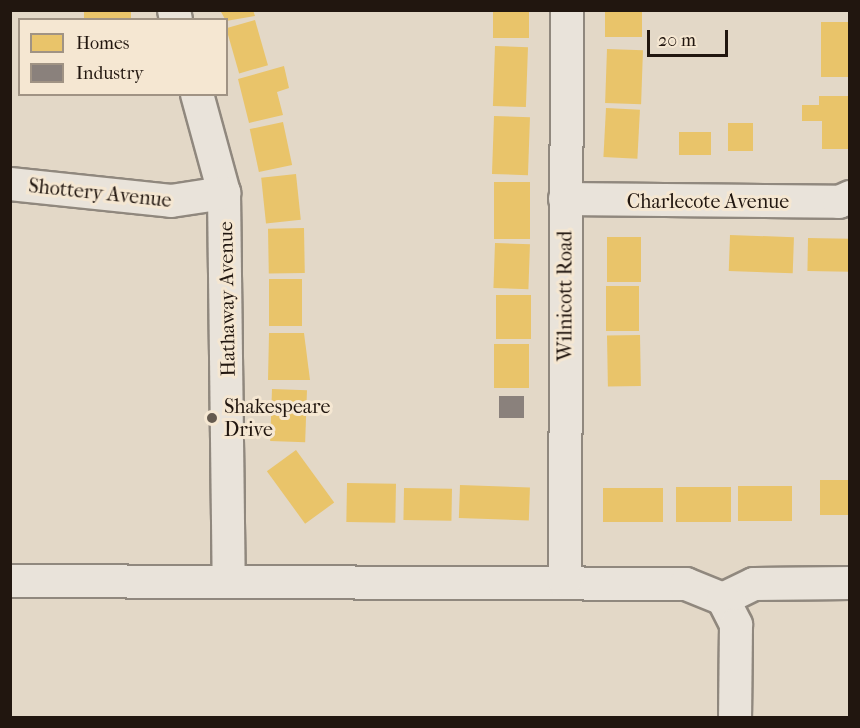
<!DOCTYPE html>
<html>
<head>
<meta charset="utf-8">
<style>
  body { margin:0 }
  #map { position:relative; width:860px; height:728px; overflow:hidden; background:#e3d8c7; font-family:"IM FELL French Canon",serif }
  div>[style] { position:absolute }
  [style*='--x'] { left:calc(var(--x)*1px); top:calc(var(--y)*1px); width:calc(var(--w)*1px); rotate:calc(var(--a)*1deg) }
  .homes>* { inset:0; background:#e9c46a; transform-origin:0 0 }
  .industry>* { inset:0; background:#8a817c; transform-origin:0 0 }
  .roads { filter:drop-shadow(2px 0 #90887e) drop-shadow(-2px 0 #90887e) drop-shadow(0 2px #90887e) drop-shadow(0 -2px #90887e) }
  .minor>* { height:32px; margin:-16px; padding:0 16px; transform-origin:16px; border-radius:16px; background:#e9e3da }
  .dots>* { width:16px; height:16px; translate:-50% -50%; box-sizing:border-box; border:3px solid #f5e7d2; border-radius:50% }
  span { translate:-50% -50%; white-space:nowrap; text-align:center; line-height:1.15; -webkit-text-stroke:6px #f5e7d2; paint-order:stroke }
  .street-label { font-size:20px; color:#21160f }
  .poi-label { font-size:20px; color:#21160f }
  .left { translate:0 -50%; text-align:left }
  .frame { position:absolute; inset:0; border:12px solid #21160f; pointer-events:none }
  .legend { position:absolute; left:18px; top:18px; width:210px; height:78px; box-sizing:border-box; background:#f5e7d2; border:2px solid #a09384; margin:0; padding:8px 10px; list-style:none; font-size:18px; color:#21160f }
  .legend li { display:flex; align-items:center; gap:12px; height:30px }
  .legend b { width:30px; border:2px solid #a09384 }
  .scale { position:absolute; left:647px; top:30px; width:81px; height:27px; box-sizing:border-box; border:3px solid #21160f; border-top:0; padding-left:8px; font-size:18px; line-height:21px; white-space:nowrap; color:#21160f; -webkit-text-stroke:4px #f5e7d2; paint-order:stroke }
</style>
</head>
<body>
<div id="map">
  <div class="homes">
    <div style="left:84px;top:10px;width:47px;height:10px"></div>
    <div style="clip-path:polygon(220px 10px,253px 10px,255px 16px,226px 21px)"></div>
    <div style="left:493px;top:10px;width:36px;height:28px"></div>
    <div style="left:605px;top:10px;width:37px;height:27px"></div>
    <div style="left:255px;top:20px;width:47px;height:30px;rotate:74deg"></div>
    <div style="left:821px;top:22px;width:29px;height:55px"></div>
    <div style="left:495px;top:46px;width:33px;height:60px;rotate:2deg"></div>
    <div style="left:607px;top:49px;width:36px;height:54px;rotate:2deg"></div>
    <div style="clip-path:polygon(284px 66px,289px 88px,277px 92px,283px 115px,249px 123px,238px 79px)"></div>
    <div style="clip-path:polygon(819px 96px,850px 96px,850px 149px,822px 149px,822px 121px,802px 121px,802px 105px,819px 105px)"></div>
    <div style="left:606px;top:108px;width:34px;height:49px;rotate:3deg"></div>
    <div style="left:494px;top:116px;width:36px;height:58px;rotate:2deg"></div>
    <div style="left:283px;top:122px;width:44px;height:34px;rotate:78deg"></div>
    <div style="left:728px;top:123px;width:25px;height:28px"></div>
    <div style="left:679px;top:132px;width:32px;height:23px"></div>
    <div style="left:296px;top:174px;width:46px;height:35px;rotate:84deg"></div>
    <div style="left:494px;top:182px;width:36px;height:57px"></div>
    <div style="left:304px;top:228px;width:45px;height:36px;rotate:89deg"></div>
    <div style="left:730px;top:235px;width:64px;height:36px;rotate:2deg"></div>
    <div style="left:607px;top:237px;width:34px;height:45px"></div>
    <div style="left:808px;top:238px;width:42px;height:33px;rotate:1deg"></div>
    <div style="left:495px;top:243px;width:35px;height:45px;rotate:2deg"></div>
    <div style="left:269px;top:279px;width:33px;height:47px"></div>
    <div style="left:606px;top:286px;width:33px;height:45px"></div>
    <div style="left:496px;top:295px;width:35px;height:44px"></div>
    <div style="clip-path:polygon(269px 333px,304px 333px,310px 380px,268px 380px)"></div>
    <div style="left:640px;top:335px;width:51px;height:33px;rotate:89deg"></div>
    <div style="left:494px;top:344px;width:35px;height:44px"></div>
    <div style="left:272px;top:389px;width:35px;height:52px;rotate:2deg"></div>
    <div style="left:296px;top:450px;width:65px;height:36px;rotate:54deg"></div>
    <div style="left:820px;top:480px;width:30px;height:35px"></div>
    <div style="left:347px;top:483px;width:49px;height:39px;rotate:1deg"></div>
    <div style="left:460px;top:485px;width:70px;height:33px;rotate:2deg"></div>
    <div style="left:738px;top:486px;width:54px;height:35px"></div>
    <div style="left:676px;top:487px;width:55px;height:35px"></div>
    <div style="left:404px;top:488px;width:48px;height:32px;rotate:1deg"></div>
    <div style="left:603px;top:488px;width:60px;height:34px"></div>
  </div>
  <div class="industry">
    <div style="left:499px;top:396px;width:25px;height:22px"></div>
  </div>
  <div class="roads">
    <div class="minor">
      <div style="--x:174;--y:10;--w:10;--a:79"></div>
      <div style="--x:197;--y:94;--w:103;--a:74.7"></div>
      <div style="--x:224;--y:193;--w:386;--a:89.3"></div>
      <div style="--x:10;--y:184;--w:162;--a:6"></div>
      <div style="--x:171;--y:201;--w:54;--a:-8.6"></div>
      <div style="--x:565;--y:199;--w:274;--a:0.6"></div>
      <div style="--x:839;--y:202;--w:12;--a:-24"></div>
      <div style="--x:10;--y:581;--w:676;--a:0.25"></div>
      <div style="--x:686;--y:584;--w:40;--a:22"></div>
      <div style="--x:723;--y:599;--w:34;--a:-26"></div>
      <div style="--x:754;--y:584;--w:96;--a:-0.6"></div>
      <div style="--x:565;--y:582;--w:572;--a:-89.8"></div>
      <div style="--x:723;--y:599;--w:29;--a:63"></div>
      <div style="--x:736;--y:625;--w:93;--a:90.6"></div>
    </div>
  </div>
  <div class="dots">
    <div style="left:212px;top:418px;background:#655a4f"></div>
  </div>
  <div class="street-label">
    <span style="left:100px;top:193px;rotate:6deg">Shottery Avenue</span>
    <span style="left:708px;top:201px">Charlecote Avenue</span>
    <span style="left:565px;top:296px;rotate:-90deg">Wilnicott Road</span>
    <span style="left:227px;top:299px;rotate:-91deg">Hathaway Avenue</span>
  </div>
  <div class="poi-label">
    <span class="left" style="left:224px;top:418px">Shakespeare<br>Drive</span>
  </div>
  <div class="frame"></div>
  <ul class="legend">
  <li><b style="height:16px;background:#e9c46a"></b>Homes</li>
  <li><b style="height:16px;background:#8a817c"></b>Industry</li>
  </ul>
  <div class="scale">20 m</div>
</div>
</body>
</html>
